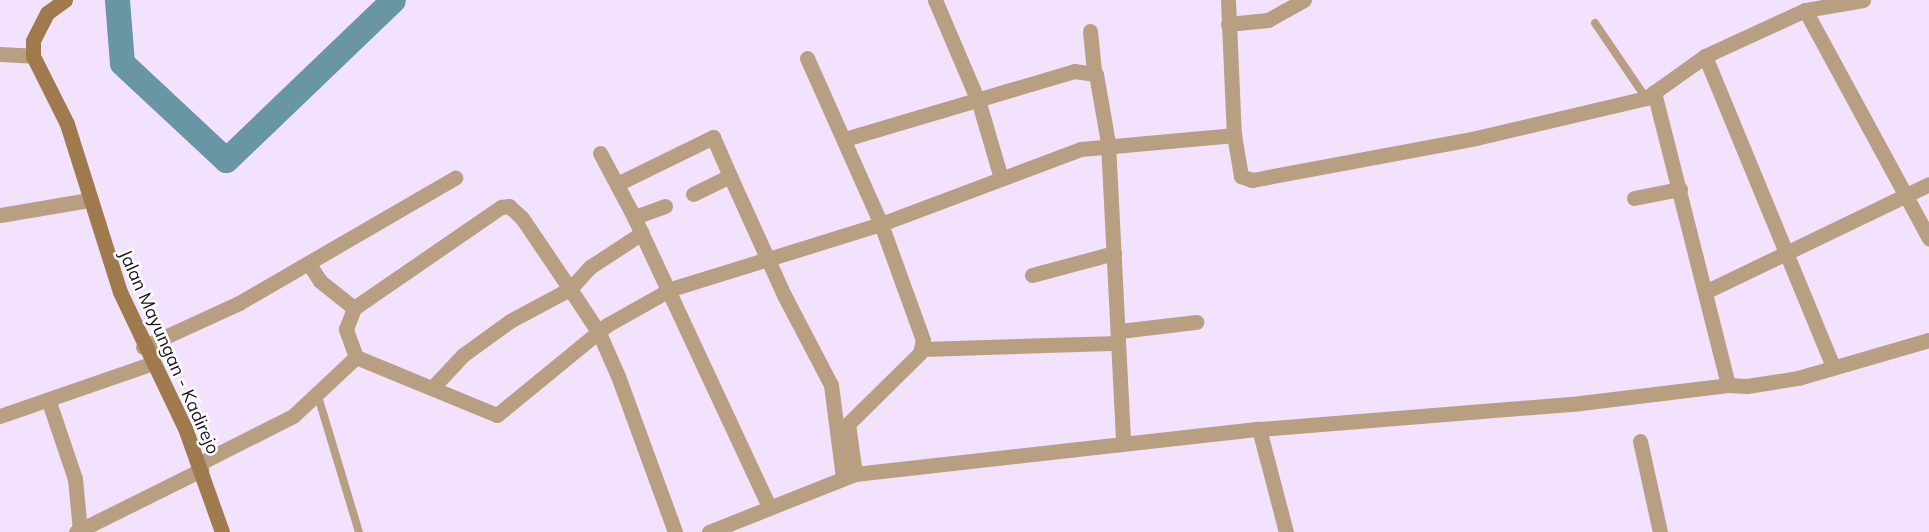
<!DOCTYPE html>
<html>
<head>
<meta charset="utf-8">
<style>
  body { margin:0 }
  #map { position:relative; width:1929px; height:532px; overflow:hidden; background:#f2e2fd; font-family:Mulish,sans-serif }
  div>[style] { position:absolute }
  [style*='--x'] { left:calc(var(--x)*1px); top:calc(var(--y)*1px); width:calc(var(--w)*1px); rotate:calc(var(--a)*1deg) }
  .river>* { height:25px; margin:-12.5px; padding:0 12.5px; transform-origin:12.5px; border-radius:12.5px; background:#6896a4 }
  .service>* { height:8px; margin:-4px; padding:0 4px; transform-origin:4px; border-radius:4px; background:#b89f81 }
  .minor>* { height:15px; margin:-7.5px; padding:0 7.5px; transform-origin:7.5px; border-radius:7.5px; background:#b89f81 }
  .tertiary>* { height:15px; margin:-7.5px; padding:0 7.5px; transform-origin:7.5px; border-radius:7.5px; background:#b89f81 }
  .secondary>* { height:15px; margin:-7.5px; padding:0 7.5px; transform-origin:7.5px; border-radius:7.5px; background:#9f7a4c }
  span { translate:-50% -50%; white-space:nowrap; text-align:center; line-height:1.15; -webkit-text-stroke:5px #fff; paint-order:stroke }
  .street-label { font-size:18px; color:#18111c }
</style>
</head>
<body>
<div id="map">
  <div class="river">
    <div style="--x:117;--y:0;--w:63;--a:85.5"></div>
    <div style="--x:122;--y:63;--w:142;--a:43"></div>
    <div style="--x:226;--y:160;--w:231;--a:-43.8"></div>
  </div>
  <div class="service">
    <div style="--x:1595;--y:23;--w:91;--a:55.8"></div>
    <div style="--x:317;--y:393;--w:145;--a:73.2"></div>
  </div>
  <div class="minor">
    <div style="--x:935;--y:0;--w:112;--a:66.9"></div>
    <div style="--x:979;--y:103;--w:78;--a:73.7"></div>
    <div style="--x:1228;--y:0;--w:135;--a:87.5"></div>
    <div style="--x:1234;--y:135;--w:42;--a:80.3"></div>
    <div style="--x:1241;--y:176;--w:12;--a:20"></div>
    <div style="--x:1252;--y:180;--w:228;--a:-10.6"></div>
    <div style="--x:1476;--y:138;--w:175;--a:-13.2"></div>
    <div style="--x:1646;--y:98;--w:72;--a:-35.4"></div>
    <div style="--x:1705;--y:56;--w:335;--a:67.6"></div>
    <div style="--x:1863;--y:0;--w:59;--a:170.2"></div>
    <div style="--x:1805;--y:10;--w:260;--a:61.5"></div>
    <div style="--x:1228;--y:24;--w:40;--a:-5.7"></div>
    <div style="--x:1268;--y:20;--w:41;--a:-29.1"></div>
    <div style="--x:1090;--y:31;--w:40;--a:84.3"></div>
    <div style="--x:0;--y:54;--w:33;--a:3"></div>
    <div style="--x:1705;--y:56;--w:110;--a:-24.7"></div>
    <div style="--x:807;--y:58;--w:182;--a:66"></div>
    <div style="--x:881;--y:224;--w:123;--a:70.1"></div>
    <div style="--x:923;--y:340;--w:13;--a:103"></div>
    <div style="--x:920;--y:353;--w:101;--a:135.4"></div>
    <div style="--x:848;--y:424;--w:50;--a:82"></div>
    <div style="--x:1654;--y:92;--w:302;--a:75.8"></div>
    <div style="--x:845;--y:139;--w:239;--a:-16.5"></div>
    <div style="--x:1074;--y:71;--w:22;--a:8"></div>
    <div style="--x:1096;--y:74;--w:70;--a:80.1"></div>
    <div style="--x:1108;--y:143;--w:300;--a:87.1"></div>
    <div style="--x:600;--y:153;--w:72;--a:62"></div>
    <div style="--x:617;--y:184;--w:107;--a:-26.1"></div>
    <div style="--x:713;--y:137;--w:43;--a:66.4"></div>
    <div style="--x:693;--y:194;--w:41;--a:-25.9"></div>
    <div style="--x:730;--y:176;--w:131;--a:65.6"></div>
    <div style="--x:784;--y:295;--w:102;--a:62.4"></div>
    <div style="--x:831;--y:385;--w:93;--a:82.6"></div>
    <div style="--x:1634;--y:198;--w:47;--a:-11.1"></div>
    <div style="--x:665;--y:206;--w:33;--a:160"></div>
    <div style="--x:634;--y:217;--w:320;--a:65"></div>
    <div style="--x:0;--y:215;--w:90;--a:-9.6"></div>
    <div style="--x:309;--y:264;--w:20;--a:57"></div>
    <div style="--x:320;--y:281;--w:43;--a:38.5"></div>
    <div style="--x:1032;--y:275;--w:85;--a:-15"></div>
    <div style="--x:1707;--y:291;--w:246;--a:-25.7"></div>
    <div style="--x:1120;--y:331;--w:77;--a:-6.8"></div>
    <div style="--x:143;--y:347;--w:106;--a:-24.6"></div>
    <div style="--x:239;--y:303;--w:250;--a:-30.1"></div>
    <div style="--x:923;--y:349;--w:195;--a:-1.8"></div>
    <div style="--x:356;--y:357;--w:30;--a:-110"></div>
    <div style="--x:346;--y:329;--w:22;--a:-69"></div>
    <div style="--x:354;--y:308;--w:178;--a:-34.5"></div>
    <div style="--x:501;--y:207;--w:8;--a:-7"></div>
    <div style="--x:509;--y:206;--w:18;--a:43"></div>
    <div style="--x:522;--y:218;--w:86;--a:55.9"></div>
    <div style="--x:570;--y:289;--w:30;--a:-48"></div>
    <div style="--x:590;--y:267;--w:62;--a:-33.2"></div>
    <div style="--x:433;--y:387;--w:44;--a:-46.8"></div>
    <div style="--x:463;--y:355;--w:58;--a:-35.9"></div>
    <div style="--x:510;--y:321;--w:68;--a:-28.1"></div>
    <div style="--x:570;--y:289;--w:53;--a:56.6"></div>
    <div style="--x:599;--y:333;--w:47;--a:66.2"></div>
    <div style="--x:618;--y:376;--w:166;--a:69.9"></div>
    <div style="--x:49;--y:402;--w:81;--a:71.3"></div>
    <div style="--x:75;--y:479;--w:52;--a:84.5"></div>
    <div style="--x:0;--y:416;--w:159;--a:-19.1"></div>
    <div style="--x:1259;--y:429;--w:106;--a:75.3"></div>
    <div style="--x:1640;--y:441;--w:93;--a:77.6"></div>
    <div style="--x:200;--y:463;--w:104;--a:-26.8"></div>
    <div style="--x:293;--y:416;--w:86;--a:-43.1"></div>
    <div style="--x:356;--y:357;--w:152;--a:22.4"></div>
    <div style="--x:497;--y:415;--w:142;--a:-39.3"></div>
    <div style="--x:607;--y:325;--w:73;--a:-29.4"></div>
    <div style="--x:671;--y:289;--w:220;--a:-17.2"></div>
    <div style="--x:881;--y:224;--w:214;--a:-20.6"></div>
    <div style="--x:1081;--y:149;--w:154;--a:-5.2"></div>
    <div style="--x:76;--y:532;--w:140;--a:-26.4"></div>
  </div>
  <div class="tertiary">
    <div style="--x:709;--y:532;--w:157;--a:-21.7"></div>
    <div style="--x:855;--y:474;--w:406;--a:-6.4"></div>
    <div style="--x:1259;--y:429;--w:322;--a:-4.6"></div>
    <div style="--x:1580;--y:403;--w:149;--a:-6.9"></div>
    <div style="--x:1728;--y:385;--w:19;--a:3"></div>
    <div style="--x:1747;--y:386;--w:52;--a:-8.9"></div>
    <div style="--x:1798;--y:378;--w:136;--a:-16.2"></div>
  </div>
  <div class="secondary">
    <div style="--x:65;--y:0;--w:22;--a:144"></div>
    <div style="--x:47;--y:13;--w:31;--a:117"></div>
    <div style="--x:33;--y:41;--w:15;--a:90"></div>
    <div style="--x:33;--y:56;--w:76;--a:63.4"></div>
    <div style="--x:67;--y:124;--w:176;--a:72.5"></div>
    <div style="--x:120;--y:292;--w:151;--a:64.5"></div>
    <div style="--x:185;--y:428;--w:110;--a:70.4"></div>
  </div>
  <div class="street-label">
    <span style="left:169px;top:352px;rotate:66deg">Jalan Mayungan - Kadirejo</span>
  </div>
</div>
</body>
</html>
